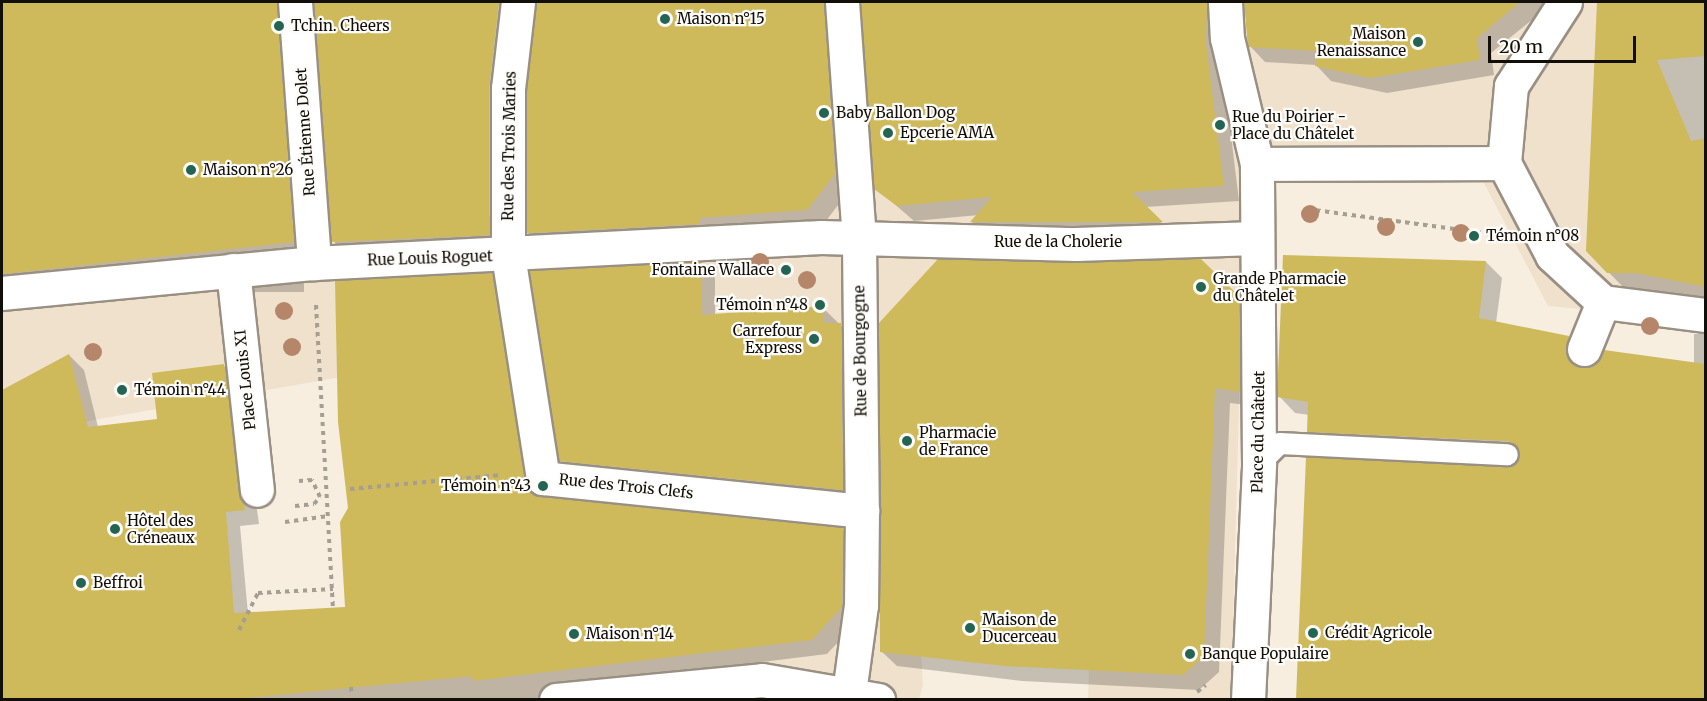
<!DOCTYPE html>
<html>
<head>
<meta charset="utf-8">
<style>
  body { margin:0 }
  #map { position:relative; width:1707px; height:701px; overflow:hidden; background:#f7eedf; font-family:Merriweather,serif }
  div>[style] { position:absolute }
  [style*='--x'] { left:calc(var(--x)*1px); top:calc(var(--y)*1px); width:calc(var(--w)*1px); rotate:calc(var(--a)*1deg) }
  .built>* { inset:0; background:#efe1cc }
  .shadow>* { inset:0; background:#0003; transform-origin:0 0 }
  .building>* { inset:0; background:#ceba5b }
  .path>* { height:4px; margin-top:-2px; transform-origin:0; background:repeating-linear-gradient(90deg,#a59e93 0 4.5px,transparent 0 9px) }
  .roads { filter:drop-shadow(2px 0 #999083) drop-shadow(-2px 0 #999083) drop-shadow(0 2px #999083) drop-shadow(0 -2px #999083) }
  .lane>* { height:21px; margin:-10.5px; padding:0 10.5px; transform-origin:10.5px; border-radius:10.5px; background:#fff }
  .street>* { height:33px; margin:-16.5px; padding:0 16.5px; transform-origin:16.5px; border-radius:16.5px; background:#fff }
  .trees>* { width:18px; height:18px; margin:-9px; border-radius:50%; background:#b58669 }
  .dots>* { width:16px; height:16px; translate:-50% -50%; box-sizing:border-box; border:3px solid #fefcf9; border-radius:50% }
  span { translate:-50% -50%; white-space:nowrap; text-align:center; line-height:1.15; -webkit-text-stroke:4.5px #fefcf9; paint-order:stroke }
  .poi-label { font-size:15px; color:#120f0a }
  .left { translate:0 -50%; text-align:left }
  .right { translate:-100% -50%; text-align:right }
  .street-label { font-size:15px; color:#120f0a }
  .frame { position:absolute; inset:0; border:3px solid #120f0a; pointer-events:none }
  .scale { position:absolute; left:1488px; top:36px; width:148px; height:27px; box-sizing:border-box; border:3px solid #120f0a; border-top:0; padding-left:8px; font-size:18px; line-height:21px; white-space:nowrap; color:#120f0a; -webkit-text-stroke:4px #fefcf9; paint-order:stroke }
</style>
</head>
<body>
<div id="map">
  <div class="built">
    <div style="clip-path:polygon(739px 2px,883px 2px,894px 192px,1105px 182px,1105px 2px,1632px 2px,1621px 200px,1705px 200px,1705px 320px,1548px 306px,1469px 154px,1246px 148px,1231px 699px,1088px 699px,1101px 291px,901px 311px,923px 686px,919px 699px,2px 700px,2px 681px,155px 675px,772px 621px,756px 317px,344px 316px,347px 376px,2px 436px,2px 255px,301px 228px,749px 200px)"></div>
  </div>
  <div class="shadow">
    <div style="left:2px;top:2px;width:302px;height:290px"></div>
    <div style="clip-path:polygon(315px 2px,528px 2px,504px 250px,351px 258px,335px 243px)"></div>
    <div style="clip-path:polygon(847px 2px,850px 189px,823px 225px,544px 248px,528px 233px,537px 2px)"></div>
    <div style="clip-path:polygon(862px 2px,988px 2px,1012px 57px,1009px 2px,1230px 2px,1222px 61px,1239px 201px,1145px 207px,1176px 237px,987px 237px,972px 222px,979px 215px,914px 221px,876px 188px)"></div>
    <div style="clip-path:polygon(1244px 2px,1554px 2px,1491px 53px,1494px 75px,1387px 93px,1331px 81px,1316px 65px,1265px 62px,1250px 46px)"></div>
    <div style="clip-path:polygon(1599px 2px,1706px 2px,1706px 306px,1624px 288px,1588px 251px)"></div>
    <div style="clip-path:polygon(1200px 260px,1254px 313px,1255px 406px,1230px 403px,1219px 672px,1199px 690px,1022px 681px,897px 666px,881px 651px)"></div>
    <div style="clip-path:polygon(1486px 262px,1502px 278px,1496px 323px,1568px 337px,1584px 353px,1581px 367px,1694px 363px,1694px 334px,1706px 334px,1706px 700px,1298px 700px,1308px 459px,1507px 468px,1520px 457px,1325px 447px,1309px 431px,1310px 415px,1295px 413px,1279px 396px)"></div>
    <div style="clip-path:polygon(700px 263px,715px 278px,715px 316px,822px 307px,855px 339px,857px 504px,576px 475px,561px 460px)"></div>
    <div style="clip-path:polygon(491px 274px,506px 289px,539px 496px,842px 529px,858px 545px,856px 623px,827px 654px,722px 667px,733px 680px,565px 700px,2px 700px,2px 399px,19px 382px,69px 355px,84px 370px,98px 427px,159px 420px,224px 366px,239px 381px,259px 524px,240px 526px,248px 614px,347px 609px)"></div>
  </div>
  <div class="building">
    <div style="clip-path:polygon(2px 2px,277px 2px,294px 242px,2px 274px)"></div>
    <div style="clip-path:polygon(314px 2px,499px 2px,489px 88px,489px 235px,331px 242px)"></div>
    <div style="clip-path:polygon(536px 2px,824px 2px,835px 174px,807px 210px,700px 218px,700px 224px,527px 233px,527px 89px)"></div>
    <div style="clip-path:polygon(861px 2px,1207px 2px,1206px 44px,1224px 186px,1132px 192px,1163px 222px,970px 222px,992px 197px,897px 206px,874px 189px)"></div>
    <div style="clip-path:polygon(1244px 2px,1520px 2px,1477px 38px,1480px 60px,1370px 78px,1315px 66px,1316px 51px,1248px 47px)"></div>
    <div style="clip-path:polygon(1597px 2px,1706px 2px,1706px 56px,1657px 60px,1691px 141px,1706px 138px,1706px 287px,1636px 273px,1607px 273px,1586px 251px)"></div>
    <div style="clip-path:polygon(1283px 255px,1486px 261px,1479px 318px,1569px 336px,1566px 352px,1576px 366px,1595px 364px,1604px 350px,1706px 364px,1706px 699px,1296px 699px,1306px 457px,1506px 467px,1520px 454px,1508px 441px,1307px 432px,1308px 402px,1277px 397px)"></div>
    <div style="clip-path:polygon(938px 259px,1201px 259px,1239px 296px,1240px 392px,1215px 388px,1204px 656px,1183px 675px,1005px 666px,880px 652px,879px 323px)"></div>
    <div style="clip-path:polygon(701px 262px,701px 315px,823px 306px,823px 323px,841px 323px,843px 490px,559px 461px,529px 271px)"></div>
    <div style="clip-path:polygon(492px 273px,528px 489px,541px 497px,843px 528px,842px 607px,812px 640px,473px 681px,472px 676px,235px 699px,2px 699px,2px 390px,69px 354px,88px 427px,157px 419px,152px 373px,224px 364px,245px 510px,226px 512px,234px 613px,345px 607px,340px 522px,348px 508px,338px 422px,335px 281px)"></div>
  </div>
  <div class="path">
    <div style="--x:1307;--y:209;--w:188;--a:7.7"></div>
    <div style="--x:316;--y:305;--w:303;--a:86.8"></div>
    <div style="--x:350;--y:489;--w:152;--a:-5.3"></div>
    <div style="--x:295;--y:506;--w:19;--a:-6"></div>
    <div style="--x:314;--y:504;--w:9;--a:-49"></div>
    <div style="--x:320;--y:497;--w:19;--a:-115"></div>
    <div style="--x:312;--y:480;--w:13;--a:176"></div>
    <div style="--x:285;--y:522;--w:44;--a:-7.8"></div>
    <div style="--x:239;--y:630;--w:42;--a:-62.8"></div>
    <div style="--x:258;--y:593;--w:75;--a:-3.1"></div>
    <div style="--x:351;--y:687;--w:9;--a:84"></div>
    <div style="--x:1197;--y:692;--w:11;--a:-38"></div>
    <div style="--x:244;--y:699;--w:1;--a:90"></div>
  </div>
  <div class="roads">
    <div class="lane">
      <div style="--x:1259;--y:463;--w:28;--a:-45"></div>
      <div style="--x:1279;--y:443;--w:228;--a:2.8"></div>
    </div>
    <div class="street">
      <div style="--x:295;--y:2;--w:262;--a:85.8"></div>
      <div style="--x:518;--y:2;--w:87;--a:96.6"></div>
      <div style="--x:508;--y:88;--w:167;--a:90"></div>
      <div style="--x:508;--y:255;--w:226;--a:81.1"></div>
      <div style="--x:543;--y:478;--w:321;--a:5.9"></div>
      <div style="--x:842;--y:2;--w:240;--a:85.9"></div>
      <div style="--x:859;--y:241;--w:270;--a:89.4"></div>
      <div style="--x:862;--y:511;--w:94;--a:90.6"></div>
      <div style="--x:861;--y:605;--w:96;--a:97.8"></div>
      <div style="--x:1225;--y:2;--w:36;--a:87"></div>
      <div style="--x:1227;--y:38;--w:130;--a:76.6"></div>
      <div style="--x:1565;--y:2;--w:100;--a:122.7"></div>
      <div style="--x:1511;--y:86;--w:77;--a:95.2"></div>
      <div style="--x:1504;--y:163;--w:104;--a:62.4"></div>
      <div style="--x:1552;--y:255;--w:69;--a:42.7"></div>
      <div style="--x:1603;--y:302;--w:104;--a:7.2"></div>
      <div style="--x:233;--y:270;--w:221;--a:83.8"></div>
      <div style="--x:2;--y:293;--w:313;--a:-5.5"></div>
      <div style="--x:314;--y:263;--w:508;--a:-2.94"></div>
      <div style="--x:821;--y:237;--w:255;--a:1.6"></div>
      <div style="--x:1076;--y:244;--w:180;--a:-1.9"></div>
      <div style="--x:1584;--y:349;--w:51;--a:-68"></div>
      <div style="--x:556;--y:700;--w:207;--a:-5.5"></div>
      <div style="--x:762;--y:680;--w:118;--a:9.8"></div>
      <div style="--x:1248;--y:700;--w:237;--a:-87.3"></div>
      <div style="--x:1259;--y:463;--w:299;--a:-90.4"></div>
      <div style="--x:1257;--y:164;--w:247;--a:-0.2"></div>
    </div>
  </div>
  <div class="trees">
    <div style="left:1310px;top:214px"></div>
    <div style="left:1386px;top:227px"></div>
    <div style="left:1461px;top:233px"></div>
    <div style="left:760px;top:262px"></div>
    <div style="left:807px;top:280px"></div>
    <div style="left:284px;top:311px"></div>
    <div style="left:1650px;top:326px"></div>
    <div style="left:292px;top:347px"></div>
    <div style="left:93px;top:352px"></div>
  </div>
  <div class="dots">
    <div style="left:665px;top:19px;background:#236453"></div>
    <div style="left:279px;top:26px;background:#236453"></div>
    <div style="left:1418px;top:42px;background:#236453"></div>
    <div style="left:824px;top:113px;background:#236453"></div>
    <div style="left:1220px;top:125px;background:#236453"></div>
    <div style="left:888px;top:133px;background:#236453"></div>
    <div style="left:191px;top:170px;background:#236453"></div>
    <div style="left:1474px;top:236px;background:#236453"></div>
    <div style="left:786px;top:270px;background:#236453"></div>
    <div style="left:1201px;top:287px;background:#236453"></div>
    <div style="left:820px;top:305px;background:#236453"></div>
    <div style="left:814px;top:339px;background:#236453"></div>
    <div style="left:122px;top:390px;background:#236453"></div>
    <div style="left:907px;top:441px;background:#236453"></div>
    <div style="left:543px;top:486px;background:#236453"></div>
    <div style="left:115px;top:529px;background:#236453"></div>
    <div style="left:81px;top:583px;background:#236453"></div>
    <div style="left:970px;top:628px;background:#236453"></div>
    <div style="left:1313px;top:633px;background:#236453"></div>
    <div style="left:574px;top:634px;background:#236453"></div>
    <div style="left:1190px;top:654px;background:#236453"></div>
  </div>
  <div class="poi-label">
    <span class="left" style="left:677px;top:19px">Maison n°15</span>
    <span class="left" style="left:291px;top:26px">Tchin. Cheers</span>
    <span class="right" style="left:1406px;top:42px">Maison<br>Renaissance</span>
    <span class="left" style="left:836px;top:113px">Baby Ballon Dog</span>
    <span class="left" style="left:1232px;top:125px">Rue du Poirier -<br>Place du Châtelet</span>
    <span class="left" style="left:900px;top:133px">Epcerie AMA</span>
    <span class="left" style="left:203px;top:170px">Maison n°26</span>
    <span class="left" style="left:1486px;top:236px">Témoin n°08</span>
    <span class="right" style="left:774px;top:270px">Fontaine Wallace</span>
    <span class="left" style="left:1213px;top:287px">Grande Pharmacie<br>du Châtelet</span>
    <span class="right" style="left:808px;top:305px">Témoin n°48</span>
    <span class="right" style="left:802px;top:339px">Carrefour<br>Express</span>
    <span class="left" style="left:134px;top:390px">Témoin n°44</span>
    <span class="left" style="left:919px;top:441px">Pharmacie<br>de France</span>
    <span class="right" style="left:531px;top:486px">Témoin n°43</span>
    <span class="left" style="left:127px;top:529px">Hôtel des<br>Créneaux</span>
    <span class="left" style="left:93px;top:583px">Beffroi</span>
    <span class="left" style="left:982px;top:628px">Maison de<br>Ducerceau</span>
    <span class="left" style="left:1325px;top:633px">Crédit Agricole</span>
    <span class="left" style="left:586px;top:634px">Maison n°14</span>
    <span class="left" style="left:1202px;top:654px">Banque Populaire</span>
  </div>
  <div class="street-label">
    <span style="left:305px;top:132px;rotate:-94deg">Rue Étienne Dolet</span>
    <span style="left:509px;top:146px;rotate:-89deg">Rue des Trois Maries</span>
    <span style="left:1058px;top:242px">Rue de la Cholerie</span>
    <span style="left:430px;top:258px;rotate:-2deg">Rue Louis Roguet</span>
    <span style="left:860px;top:351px;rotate:-91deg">Rue de Bourgogne</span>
    <span style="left:245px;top:380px;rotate:-96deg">Place Louis XI</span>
    <span style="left:1258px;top:432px;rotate:-89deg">Place du Châtelet</span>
    <span style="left:626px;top:486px;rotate:6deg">Rue des Trois Clefs</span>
  </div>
  <div class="frame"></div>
  <div class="scale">20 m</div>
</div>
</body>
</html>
